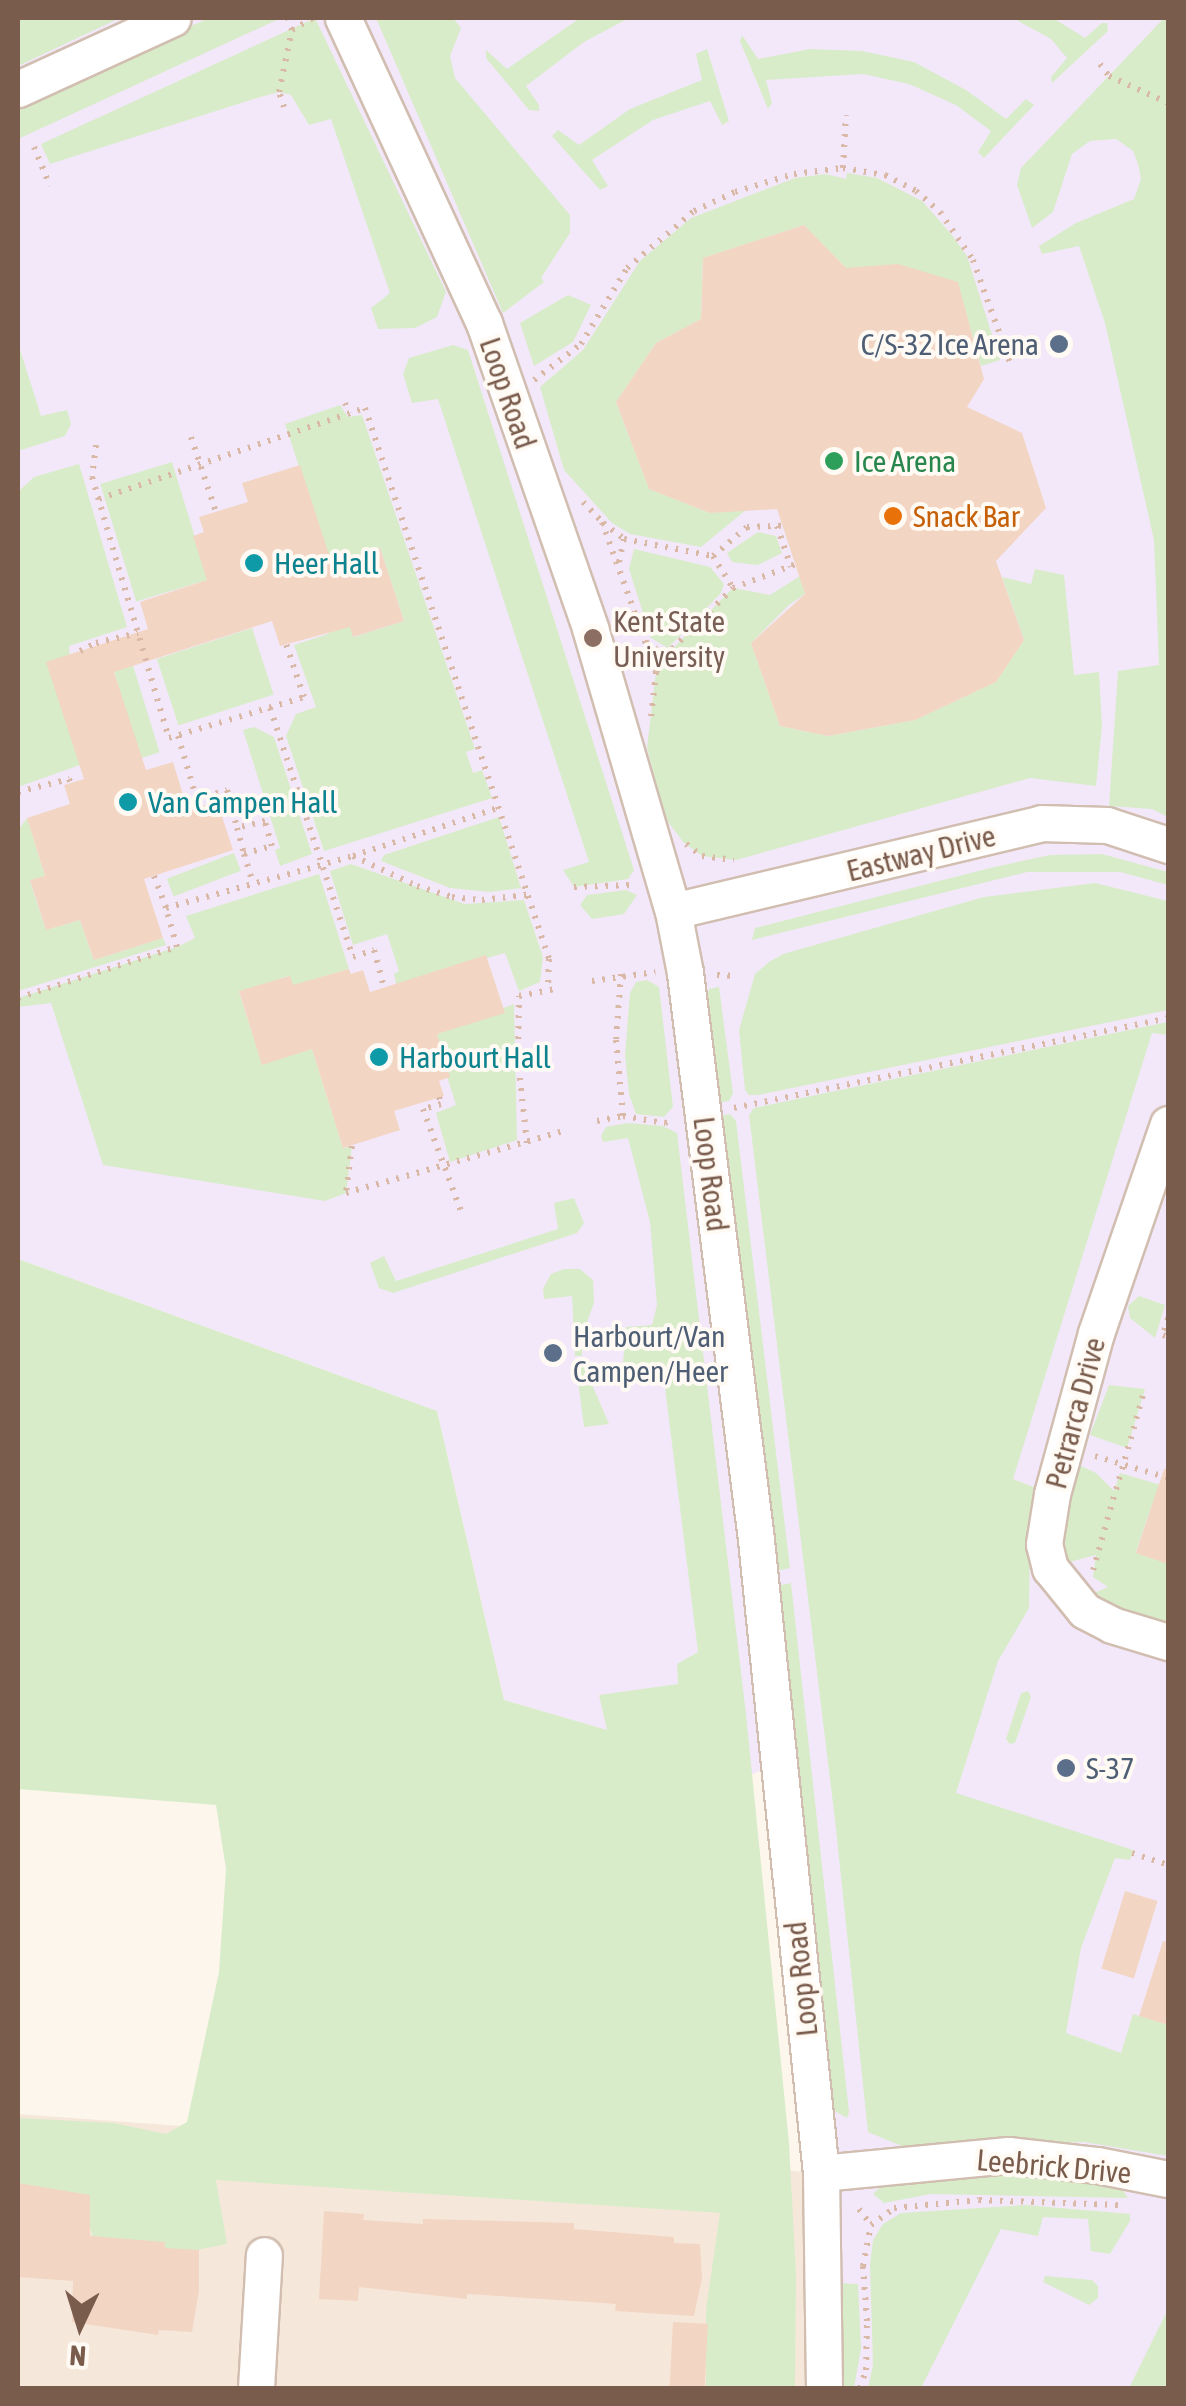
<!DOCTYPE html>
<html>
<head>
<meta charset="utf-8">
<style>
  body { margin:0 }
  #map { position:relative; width:1186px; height:2406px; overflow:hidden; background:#fdf6ec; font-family:"Asap Condensed",sans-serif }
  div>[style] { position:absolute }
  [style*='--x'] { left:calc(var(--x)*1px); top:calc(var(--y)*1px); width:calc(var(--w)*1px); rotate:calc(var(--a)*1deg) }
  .residential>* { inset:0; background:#f5e8da }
  .education>* { inset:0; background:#f3e8fa }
  .green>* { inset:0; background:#d8ecc9; transform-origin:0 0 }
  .building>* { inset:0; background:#f3d5c3; transform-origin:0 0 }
  .path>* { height:6px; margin-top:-3px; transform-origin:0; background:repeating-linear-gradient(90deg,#d9b8a5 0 2.5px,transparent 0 10.5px) }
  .roads { filter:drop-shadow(2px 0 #d1beb0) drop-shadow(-2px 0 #d1beb0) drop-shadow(0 2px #d1beb0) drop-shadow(0 -2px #d1beb0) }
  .minor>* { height:35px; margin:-17.5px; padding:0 17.5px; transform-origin:17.5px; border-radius:17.5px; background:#fff }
  .dots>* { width:28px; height:28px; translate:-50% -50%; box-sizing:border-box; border:5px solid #fffaf3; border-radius:50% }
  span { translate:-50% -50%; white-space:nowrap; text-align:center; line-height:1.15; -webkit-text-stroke:8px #fffaf3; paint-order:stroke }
  .service-label { font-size:30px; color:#4e5e75 }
  .right { translate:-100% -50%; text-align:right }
  .left { translate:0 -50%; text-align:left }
  .street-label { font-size:30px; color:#7a5c4d }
  .leisure-label { font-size:30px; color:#27864d }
  .food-label { font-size:30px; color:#c56008 }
  .culture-label { font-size:30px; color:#0d838f }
  .education-label { font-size:30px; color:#785e54 }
  .frame { position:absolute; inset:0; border:20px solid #7a5c4d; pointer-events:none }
  .north { position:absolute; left:30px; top:2276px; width:100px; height:100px; -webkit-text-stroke:8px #fffaf3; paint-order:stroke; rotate:184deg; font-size:28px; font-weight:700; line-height:40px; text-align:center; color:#7a5c4d }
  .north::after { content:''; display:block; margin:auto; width:35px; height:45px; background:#7a5c4d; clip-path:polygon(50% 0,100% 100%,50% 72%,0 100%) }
</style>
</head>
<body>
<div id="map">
  <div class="residential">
    <div style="clip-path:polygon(18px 2114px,821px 2173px,824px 2388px,18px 2388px)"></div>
  </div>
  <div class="education">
    <div style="clip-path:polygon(18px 18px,1168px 18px,1168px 2388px,824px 2388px,778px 1762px,721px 1789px,608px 1731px,504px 1700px,437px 1411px,18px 1259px)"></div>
  </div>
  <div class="green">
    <div style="clip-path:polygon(18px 18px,120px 18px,18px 66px)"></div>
    <div style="clip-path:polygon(209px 18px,279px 19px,18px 139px,18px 104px)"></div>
    <div style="clip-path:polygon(315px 18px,446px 292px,437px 317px,415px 328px,378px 329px,371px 308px,390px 293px,331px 119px,309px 125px,291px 95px,279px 92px,257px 98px,50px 164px,41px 144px)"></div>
    <div style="clip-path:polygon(376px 18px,453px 18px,461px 28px,450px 56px,455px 78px,570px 215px,570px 233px,541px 278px,544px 282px,503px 313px)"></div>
    <div style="clip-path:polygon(580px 18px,629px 18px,584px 42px,526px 86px,539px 105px,539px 111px,529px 110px,486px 58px,486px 50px,507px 69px)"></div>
    <div style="clip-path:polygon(1013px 18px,1053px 18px,1085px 38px,1102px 23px,1107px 23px,1108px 31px,1052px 83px,1051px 77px,1067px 58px,1051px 39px)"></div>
    <div style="clip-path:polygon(1164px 18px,1168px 18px,1168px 817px,1152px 809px,1109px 806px,1118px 671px,1159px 665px,1154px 540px,1105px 323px,1079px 246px,1042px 254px,1039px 246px,1076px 223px,1134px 199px,1141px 179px,1138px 164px,1133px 151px,1116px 139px,1090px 141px,1072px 154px,1053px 212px,1032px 228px,1017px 185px,1021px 168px)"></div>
    <div style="clip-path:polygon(742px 35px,758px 59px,810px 49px,862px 51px,914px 62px,966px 90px,1006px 119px,1026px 99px,1034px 105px,984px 158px,978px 152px,991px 131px,956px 105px,909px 84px,863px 74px,766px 80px,772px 103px,768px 109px,740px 41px)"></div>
    <div style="clip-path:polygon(707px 49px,729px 121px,722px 125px,710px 101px,653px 120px,592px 160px,608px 186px,600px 190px,552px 136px,558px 130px,579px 145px,630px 109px,702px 80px,696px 54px)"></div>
    <div style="clip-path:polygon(847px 173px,877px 178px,922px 201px,952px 235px,967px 256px,1000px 360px,981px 366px,957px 282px,846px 268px,804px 225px,703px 258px,701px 319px,656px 343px,616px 402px,649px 489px,710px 513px,746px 510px,701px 547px,630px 534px,612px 523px,564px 470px,540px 387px,583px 350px,640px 261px,691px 218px,795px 178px,826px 174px,846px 179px)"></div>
    <div style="clip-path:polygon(568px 295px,591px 305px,573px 342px,534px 366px,520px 323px)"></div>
    <div style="clip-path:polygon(18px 343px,41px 416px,67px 410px,71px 424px,65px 436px,18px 451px)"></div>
    <div style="clip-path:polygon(453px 345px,468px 350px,634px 870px,628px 879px,574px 887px,563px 870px,589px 862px,438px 399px,412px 403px,403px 374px,409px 358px)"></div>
    <div style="clip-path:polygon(340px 405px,348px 417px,362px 415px,475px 749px,466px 752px,473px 773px,482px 770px,492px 798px,324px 851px,286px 736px,296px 714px,316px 707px,294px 645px,328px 634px,324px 620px,346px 614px,354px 637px,404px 621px,380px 548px,331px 564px,285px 424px)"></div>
    <div style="left:172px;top:462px;width:123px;height:75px;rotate:73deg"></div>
    <div style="clip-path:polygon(79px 464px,127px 627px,69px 646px,80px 765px,18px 787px,20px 490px,34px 477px)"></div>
    <div style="clip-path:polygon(758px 532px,776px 536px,782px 553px,758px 565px,732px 562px,727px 553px)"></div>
    <div style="clip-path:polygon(634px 549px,710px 567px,724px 584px,721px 593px,668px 648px,651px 638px,629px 569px)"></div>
    <div style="clip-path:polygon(1035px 569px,1064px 575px,1074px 675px,1099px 672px,1102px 726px,1096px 786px,1030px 778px,736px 860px,702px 856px,683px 842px,666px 819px,647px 748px,656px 672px,665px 656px,733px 588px,770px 595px,800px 576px,805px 594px,789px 605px,751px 643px,780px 726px,828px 736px,915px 720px,996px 682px,1024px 640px,1002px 577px,1031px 584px)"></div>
    <div style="left:252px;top:628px;width:70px;height:100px;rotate:72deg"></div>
    <div style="left:128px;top:649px;width:108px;height:20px;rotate:73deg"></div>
    <div style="clip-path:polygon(254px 727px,274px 737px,312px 854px,280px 866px,275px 850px,280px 848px,243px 730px)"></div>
    <div style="clip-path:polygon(499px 817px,521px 888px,490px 892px,450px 888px,381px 861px,384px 855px)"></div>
    <div style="clip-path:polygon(27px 818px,45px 876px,30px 881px,46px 930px,80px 920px,94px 960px,163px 938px,166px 945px,18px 991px,18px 830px)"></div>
    <div style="left:234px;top:853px;width:19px;height:72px;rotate:69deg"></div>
    <div style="clip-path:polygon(1102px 854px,1168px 872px,1168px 885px,1120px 872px,1027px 872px,752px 940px,755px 928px,990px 868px,1050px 855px)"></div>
    <div style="clip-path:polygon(351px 864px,465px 904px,524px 900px,543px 957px,540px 982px,519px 991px,505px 953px,396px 984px,394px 974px,399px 971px,387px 934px,353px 945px,330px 871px)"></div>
    <div style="clip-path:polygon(319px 874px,349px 969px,315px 979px,297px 996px,289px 976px,239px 992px,262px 1064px,312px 1049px,343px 1148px,352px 1146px,346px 1193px,325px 1201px,103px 1165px,51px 1003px,18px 1007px,18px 998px,177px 947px,195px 938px,186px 916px)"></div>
    <div style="clip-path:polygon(1095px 883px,1168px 901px,1168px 1010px,758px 1095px,749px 1095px,745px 1090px,739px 1030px,755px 974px,769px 962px,783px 954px,984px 897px)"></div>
    <div style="clip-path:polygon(626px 890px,637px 895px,624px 914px,592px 919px,580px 905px,587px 895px)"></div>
    <div style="clip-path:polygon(647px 980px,659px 987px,673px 1107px,664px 1117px,636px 1114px,629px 1094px,625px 1055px,630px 993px,636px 982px)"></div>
    <div style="clip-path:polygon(719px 987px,733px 1093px,729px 1101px,716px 1103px,704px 1009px,709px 989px)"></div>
    <div style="clip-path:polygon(514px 1004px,517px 1140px,450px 1162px,436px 1113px,456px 1105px,434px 1035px)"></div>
    <div style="clip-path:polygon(1168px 1022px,1168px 1035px,1152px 1033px,1013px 1479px,1039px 1489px,1030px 1534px,1029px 1608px,998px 1661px,956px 1793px,1133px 1850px,1130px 1860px,1115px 1858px,1081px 1948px,1066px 2033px,1121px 2053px,1133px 2014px,1168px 2025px,1168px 2156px,1084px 2142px,904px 2147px,868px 2132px,835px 1820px,749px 1115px,754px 1108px)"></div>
    <div style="clip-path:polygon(730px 1114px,736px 1121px,790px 1568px,772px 1572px,719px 1116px)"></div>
    <div style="clip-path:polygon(628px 1123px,663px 1126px,677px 1133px,746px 1714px,789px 2143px,796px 2274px,795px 2388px,706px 2388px,706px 2309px,720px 2213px,216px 2180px,227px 2244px,155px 2258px,97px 2250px,80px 2194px,18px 2195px,18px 2118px,114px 2123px,166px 2134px,187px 2122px,219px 1972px,226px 1869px,216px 1805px,18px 1789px,18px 1259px,437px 1411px,504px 1700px,607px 1730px,599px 1695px,678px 1684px,677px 1664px,698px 1652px,663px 1372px,636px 1370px,623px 1363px,626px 1327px,652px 1325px,657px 1305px,650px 1222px,628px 1138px,603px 1142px,601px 1136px,606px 1127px)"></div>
    <div style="clip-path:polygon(574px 1198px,584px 1223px,577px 1233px,393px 1293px,379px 1288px,370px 1263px,384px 1256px,396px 1281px,558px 1229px,554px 1203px)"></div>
    <div style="clip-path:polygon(564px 1269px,580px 1269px,593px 1280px,594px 1303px,582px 1336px,582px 1356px,575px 1356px,572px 1296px,544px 1299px,543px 1289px,551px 1274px)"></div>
    <div style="clip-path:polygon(1139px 1296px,1165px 1305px,1155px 1338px,1130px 1318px,1128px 1306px)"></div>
    <div style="clip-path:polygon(576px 1366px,584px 1366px,609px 1424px,584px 1427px)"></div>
    <div style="clip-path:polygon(1109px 1385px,1145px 1389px,1127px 1448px,1090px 1435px)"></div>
    <div style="clip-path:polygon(1079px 1465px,1096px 1473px,1114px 1491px,1120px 1473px,1168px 1487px,1168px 1510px,1152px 1505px,1136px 1552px,1168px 1564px,1168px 1626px,1087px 1596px,1108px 1587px,1093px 1577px,1096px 1555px,1062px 1564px,1060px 1526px)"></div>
    <div style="clip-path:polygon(791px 1583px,849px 2112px,847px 2118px,833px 2110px,776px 1586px)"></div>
    <div style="clip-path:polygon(1028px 1691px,1031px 1697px,1015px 1743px,1010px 1744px,1006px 1739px,1021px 1693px)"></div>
    <div style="clip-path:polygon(963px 2174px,1098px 2178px,1120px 2186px,1128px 2198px,931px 2194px,884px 2203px,873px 2194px,879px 2188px)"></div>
    <div style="clip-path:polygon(1025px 2205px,1130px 2214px,1130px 2221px,1110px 2254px,1091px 2251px,1088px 2219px,1043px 2217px,1038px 2236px,1001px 2229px,921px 2388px,868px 2388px,873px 2365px,870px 2265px,873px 2240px,883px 2224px,901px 2213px)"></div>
    <div style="clip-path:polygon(1045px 2276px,1092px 2280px,1098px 2286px,1098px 2298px,1089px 2305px,1043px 2282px)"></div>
    <div style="clip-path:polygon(838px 2283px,858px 2284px,861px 2348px,854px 2388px,838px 2388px)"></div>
    <div style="clip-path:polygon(1168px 2309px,1168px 2388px,1129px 2388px)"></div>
  </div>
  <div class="building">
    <div style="clip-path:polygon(804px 225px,846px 268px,898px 264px,958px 282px,984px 379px,967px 407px,1022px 433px,1046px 508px,996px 561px,1024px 640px,996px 682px,915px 720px,828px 736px,780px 726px,751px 643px,805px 594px,777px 509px,710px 513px,649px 489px,616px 402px,656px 343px,701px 319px,703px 258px)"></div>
    <div style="clip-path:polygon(300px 465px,332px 564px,380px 548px,404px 621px,353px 637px,350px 627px,280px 646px,272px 621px,114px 672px,146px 770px,173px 762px,188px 811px,217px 801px,233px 850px,144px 879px,163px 938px,94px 960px,80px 920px,46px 930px,30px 880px,45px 876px,27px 818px,70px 804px,64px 785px,84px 779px,46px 662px,148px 629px,140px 602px,207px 580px,193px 536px,204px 532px,199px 517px,248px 502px,242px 483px)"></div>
    <div style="clip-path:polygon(486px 955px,505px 1013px,437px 1034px,450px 1077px,439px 1081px,444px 1096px,394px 1111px,400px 1130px,343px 1148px,312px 1049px,262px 1065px,239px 991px,290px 976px,293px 985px,349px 969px,351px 974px,363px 970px,370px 992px)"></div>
    <div style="clip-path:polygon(1164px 1469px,1168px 1469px,1168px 1564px,1136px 1553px)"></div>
    <div style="left:1125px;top:1891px;width:34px;height:81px;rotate:17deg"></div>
    <div style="clip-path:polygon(1163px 1941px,1168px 1942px,1168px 2025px,1139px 2016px)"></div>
    <div style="clip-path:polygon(18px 2183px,90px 2195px,90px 2236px,165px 2242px,165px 2248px,199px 2250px,199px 2291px,192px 2332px,159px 2330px,158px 2335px,72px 2322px,73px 2281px,18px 2277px)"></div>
    <div style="clip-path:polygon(324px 2211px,364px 2214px,363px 2220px,423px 2224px,423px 2219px,574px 2223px,574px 2229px,674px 2237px,674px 2243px,700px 2244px,702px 2278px,694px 2316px,615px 2311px,616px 2304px,589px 2302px,467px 2294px,467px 2299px,359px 2287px,358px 2301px,319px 2299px)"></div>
    <div style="left:673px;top:2322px;width:35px;height:66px;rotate:3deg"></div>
  </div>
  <div class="path">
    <div style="--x:292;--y:30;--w:24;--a:-30"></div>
    <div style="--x:1100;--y:64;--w:15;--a:53"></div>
    <div style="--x:1109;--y:76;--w:65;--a:24.6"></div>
    <div style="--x:284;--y:107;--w:16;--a:-108"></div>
    <div style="--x:279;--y:92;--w:63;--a:-78.2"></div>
    <div style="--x:292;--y:30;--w:13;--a:-108"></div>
    <div style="--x:34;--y:147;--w:42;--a:67.7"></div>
    <div style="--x:843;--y:168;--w:53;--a:-86.8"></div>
    <div style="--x:534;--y:380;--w:59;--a:-37.5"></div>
    <div style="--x:581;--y:344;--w:89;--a:-58.8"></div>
    <div style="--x:627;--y:268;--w:88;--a:-40.4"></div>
    <div style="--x:694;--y:211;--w:45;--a:-24.9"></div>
    <div style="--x:735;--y:192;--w:62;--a:-17"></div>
    <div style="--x:794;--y:174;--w:49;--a:-7"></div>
    <div style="--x:843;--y:168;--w:43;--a:9.5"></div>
    <div style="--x:885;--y:175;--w:35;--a:27"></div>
    <div style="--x:916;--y:191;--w:32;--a:41"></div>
    <div style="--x:940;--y:212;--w:58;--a:55.5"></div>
    <div style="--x:973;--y:260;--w:109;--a:70.2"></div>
    <div style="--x:345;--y:403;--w:11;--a:68"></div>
    <div style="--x:191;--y:437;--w:79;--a:71.6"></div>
    <div style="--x:96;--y:445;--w:32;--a:97"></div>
    <div style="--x:92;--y:477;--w:272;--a:73.6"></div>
    <div style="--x:169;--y:738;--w:141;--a:-16.9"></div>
    <div style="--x:304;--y:697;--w:56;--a:-108.8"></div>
    <div style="--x:99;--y:499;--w:281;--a:-18.9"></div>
    <div style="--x:365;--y:408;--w:581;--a:71.53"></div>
    <div style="--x:549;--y:959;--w:31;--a:92"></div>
    <div style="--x:583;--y:502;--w:28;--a:46"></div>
    <div style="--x:602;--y:522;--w:159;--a:70.2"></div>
    <div style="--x:656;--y:672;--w:45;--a:96.3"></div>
    <div style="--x:603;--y:523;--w:26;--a:37"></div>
    <div style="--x:624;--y:539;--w:91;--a:10.8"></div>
    <div style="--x:713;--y:556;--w:45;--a:-40.5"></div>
    <div style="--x:747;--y:527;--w:35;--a:-2"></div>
    <div style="--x:777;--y:526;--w:43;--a:71.1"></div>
    <div style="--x:713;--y:556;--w:38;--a:58"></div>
    <div style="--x:619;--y:562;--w:24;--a:-78"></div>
    <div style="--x:646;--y:642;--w:24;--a:36"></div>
    <div style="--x:80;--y:651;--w:18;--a:-27"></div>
    <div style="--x:96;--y:643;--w:43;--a:-13.4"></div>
    <div style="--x:656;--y:672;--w:18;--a:-61"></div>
    <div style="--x:665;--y:656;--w:96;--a:-45"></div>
    <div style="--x:733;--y:588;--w:67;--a:-20.9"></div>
    <div style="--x:270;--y:708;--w:262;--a:71.6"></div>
    <div style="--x:353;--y:957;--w:22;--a:-18"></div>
    <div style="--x:374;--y:950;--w:39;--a:75"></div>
    <div style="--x:178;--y:736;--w:67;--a:73.5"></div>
    <div style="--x:18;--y:792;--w:53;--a:-14.3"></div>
    <div style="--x:69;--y:779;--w:4;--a:63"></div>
    <div style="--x:186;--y:803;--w:43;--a:-17.6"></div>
    <div style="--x:227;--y:790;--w:39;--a:75"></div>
    <div style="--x:237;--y:828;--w:27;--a:75"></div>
    <div style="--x:244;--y:854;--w:29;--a:-16"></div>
    <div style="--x:272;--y:846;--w:26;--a:-106"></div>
    <div style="--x:265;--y:821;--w:29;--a:166"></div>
    <div style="--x:686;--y:844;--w:20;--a:37"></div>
    <div style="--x:702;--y:856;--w:32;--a:7"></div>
    <div style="--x:244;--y:854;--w:31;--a:73"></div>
    <div style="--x:353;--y:856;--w:71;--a:25.1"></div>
    <div style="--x:417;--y:886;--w:37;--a:17"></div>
    <div style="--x:452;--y:897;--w:30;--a:6"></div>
    <div style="--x:482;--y:900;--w:51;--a:-6.7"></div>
    <div style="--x:154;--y:876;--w:34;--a:69"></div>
    <div style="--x:574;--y:887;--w:60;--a:-1.9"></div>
    <div style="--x:621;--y:974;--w:66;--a:94.3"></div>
    <div style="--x:616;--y:1040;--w:76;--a:84.7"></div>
    <div style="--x:717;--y:975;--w:21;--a:3"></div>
    <div style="--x:592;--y:981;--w:64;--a:-8.1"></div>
    <div style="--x:18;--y:998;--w:167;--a:-17.8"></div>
    <div style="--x:177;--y:947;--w:41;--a:-105.8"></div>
    <div style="--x:166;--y:908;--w:194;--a:-15.5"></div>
    <div style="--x:353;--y:856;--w:155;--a:-18.4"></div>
    <div style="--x:439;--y:1097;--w:7;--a:74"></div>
    <div style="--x:441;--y:1104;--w:19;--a:164"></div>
    <div style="--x:423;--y:1109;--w:109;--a:69.6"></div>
    <div style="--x:734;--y:1108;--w:443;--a:-11.7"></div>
    <div style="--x:597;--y:1121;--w:26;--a:-11"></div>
    <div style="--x:623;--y:1116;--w:43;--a:9.5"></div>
    <div style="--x:665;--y:1123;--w:9;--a:-21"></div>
    <div style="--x:527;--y:1143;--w:83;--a:-96.2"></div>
    <div style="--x:518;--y:1060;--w:64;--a:-89.1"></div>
    <div style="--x:519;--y:996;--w:36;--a:-11"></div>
    <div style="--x:352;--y:1146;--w:47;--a:97.3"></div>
    <div style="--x:346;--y:1193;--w:223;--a:-15.9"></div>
    <div style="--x:1168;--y:1318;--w:18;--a:106"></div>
    <div style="--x:1163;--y:1335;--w:5;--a:22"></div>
    <div style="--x:1095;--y:1456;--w:76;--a:16.8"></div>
    <div style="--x:1093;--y:1570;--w:188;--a:-74"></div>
    <div style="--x:1132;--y:1853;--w:38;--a:18"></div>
    <div style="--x:859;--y:2209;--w:20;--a:53"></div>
    <div style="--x:860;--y:2388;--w:19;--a:-72"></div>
    <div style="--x:866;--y:2370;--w:49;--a:-88.8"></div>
    <div style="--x:867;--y:2321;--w:55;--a:-94.2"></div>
    <div style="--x:863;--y:2266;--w:42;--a:-79"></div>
    <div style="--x:871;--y:2225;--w:29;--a:-36"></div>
    <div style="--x:894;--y:2208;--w:85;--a:-5.4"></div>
    <div style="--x:979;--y:2200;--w:139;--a:2.1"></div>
  </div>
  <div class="roads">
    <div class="minor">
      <div style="--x:343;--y:18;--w:336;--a:65.2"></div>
      <div style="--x:484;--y:323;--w:323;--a:70.8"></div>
      <div style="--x:590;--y:628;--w:295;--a:73.7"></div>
      <div style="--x:673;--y:911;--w:63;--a:79"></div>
      <div style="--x:685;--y:973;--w:571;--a:82.86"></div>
      <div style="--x:756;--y:1540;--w:636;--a:84.14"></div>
      <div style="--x:821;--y:2173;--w:215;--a:89.2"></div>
      <div style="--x:18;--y:89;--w:170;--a:-24.6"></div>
      <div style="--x:673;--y:911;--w:378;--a:-13.4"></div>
      <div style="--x:1041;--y:823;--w:66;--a:1.7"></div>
      <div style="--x:1107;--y:825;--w:64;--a:18.2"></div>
      <div style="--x:1168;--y:1124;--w:221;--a:109"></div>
      <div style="--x:1096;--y:1333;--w:167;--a:105.3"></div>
      <div style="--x:1052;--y:1494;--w:51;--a:99.1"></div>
      <div style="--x:1044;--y:1544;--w:25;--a:76"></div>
      <div style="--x:1050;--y:1568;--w:55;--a:50.9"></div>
      <div style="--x:1085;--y:1611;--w:30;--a:27"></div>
      <div style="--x:1112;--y:1625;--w:59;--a:16.9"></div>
      <div style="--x:821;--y:2173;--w:188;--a:-5.5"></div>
      <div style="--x:1008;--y:2155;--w:90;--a:6.4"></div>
      <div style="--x:1097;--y:2165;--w:72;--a:11.2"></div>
      <div style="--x:256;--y:2388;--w:133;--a:-86.6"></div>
    </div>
  </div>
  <div class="dots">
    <div style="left:1059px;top:344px;background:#5c6f8a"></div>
    <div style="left:834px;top:461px;background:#2e9e5b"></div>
    <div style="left:893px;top:516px;background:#e8710a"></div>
    <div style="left:254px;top:563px;background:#0f9aa8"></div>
    <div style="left:593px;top:638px;background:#8d6e63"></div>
    <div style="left:128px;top:802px;background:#0f9aa8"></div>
    <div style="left:379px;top:1057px;background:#0f9aa8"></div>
    <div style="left:553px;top:1353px;background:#5c6f8a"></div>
    <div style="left:1066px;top:1768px;background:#5c6f8a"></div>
  </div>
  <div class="service-label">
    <span class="right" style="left:1039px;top:344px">C/S-32 Ice Arena</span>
    <span class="left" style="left:573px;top:1353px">Harbourt/Van<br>Campen/Heer</span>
    <span class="left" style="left:1086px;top:1768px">S-37</span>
  </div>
  <div class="street-label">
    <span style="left:508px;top:393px;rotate:71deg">Loop Road</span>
    <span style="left:921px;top:853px;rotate:-14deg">Eastway Drive</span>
    <span style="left:711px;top:1174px;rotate:83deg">Loop Road</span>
    <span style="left:1075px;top:1413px;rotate:-75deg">Petrarca Drive</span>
    <span style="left:801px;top:1979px;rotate:-96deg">Loop Road</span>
    <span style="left:1054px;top:2166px;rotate:5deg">Leebrick Drive</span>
  </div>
  <div class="leisure-label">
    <span class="left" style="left:854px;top:461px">Ice Arena</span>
  </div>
  <div class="food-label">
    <span class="left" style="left:913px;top:516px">Snack Bar</span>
  </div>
  <div class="culture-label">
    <span class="left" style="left:274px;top:563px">Heer Hall</span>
    <span class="left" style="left:148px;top:802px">Van Campen Hall</span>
    <span class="left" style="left:399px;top:1057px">Harbourt Hall</span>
  </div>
  <div class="education-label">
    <span class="left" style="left:613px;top:638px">Kent State<br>University</span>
  </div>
  <div class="frame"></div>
  <div class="north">N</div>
</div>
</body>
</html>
